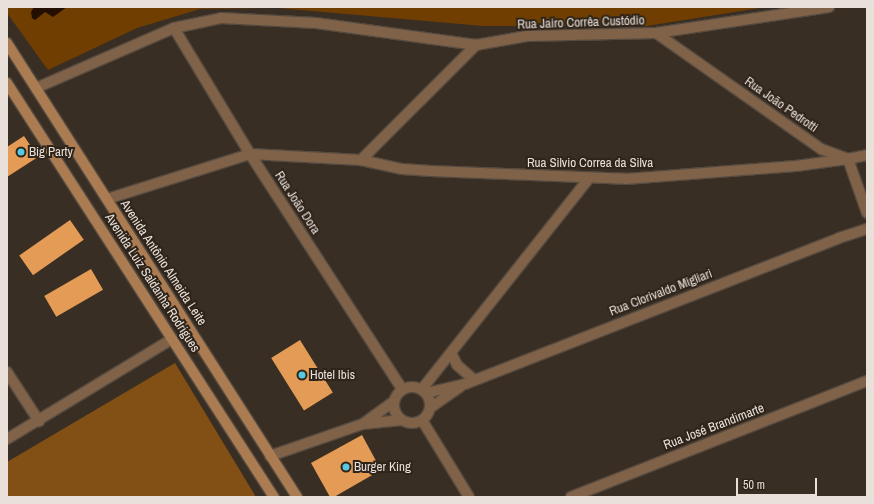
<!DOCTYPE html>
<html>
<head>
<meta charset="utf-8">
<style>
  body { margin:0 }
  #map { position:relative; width:874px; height:504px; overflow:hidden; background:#392e23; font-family:"Archivo Narrow",sans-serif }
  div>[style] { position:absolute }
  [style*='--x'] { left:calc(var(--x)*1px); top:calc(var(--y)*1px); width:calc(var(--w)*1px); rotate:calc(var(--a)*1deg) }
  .green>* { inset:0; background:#6f3e00 }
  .forest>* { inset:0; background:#824f15 }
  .water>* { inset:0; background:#230e00 }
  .building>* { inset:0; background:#e39b55; transform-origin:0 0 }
  .roads { filter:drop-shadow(1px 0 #554a40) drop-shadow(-1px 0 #554a40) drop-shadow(0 1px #554a40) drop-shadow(0 -1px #554a40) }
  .minor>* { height:10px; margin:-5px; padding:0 5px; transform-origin:5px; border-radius:5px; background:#7f6247 }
  .minor>.ring { margin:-5px; padding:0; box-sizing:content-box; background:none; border:10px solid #7f6247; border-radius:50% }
  .secondary>* { height:10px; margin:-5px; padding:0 5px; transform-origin:5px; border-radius:5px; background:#ab7c51 }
  .dots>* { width:11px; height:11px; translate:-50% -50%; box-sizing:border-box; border:2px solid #2f241a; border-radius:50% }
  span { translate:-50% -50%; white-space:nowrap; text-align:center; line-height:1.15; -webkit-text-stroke:4px #2f241a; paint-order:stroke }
  .street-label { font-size:13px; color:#e8e0d9 }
  .poi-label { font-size:13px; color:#e8e0d9 }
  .left { translate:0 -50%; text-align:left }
  .frame { position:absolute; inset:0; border:8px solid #e8e0d9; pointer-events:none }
  .scale { position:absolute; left:736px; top:478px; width:81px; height:18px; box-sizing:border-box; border:2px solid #e8e0d9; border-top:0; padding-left:5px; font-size:12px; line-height:14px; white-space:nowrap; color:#e8e0d9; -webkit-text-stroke:3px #2f241a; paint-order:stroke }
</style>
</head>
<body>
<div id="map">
  <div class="green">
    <div style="clip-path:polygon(7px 7px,765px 7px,647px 26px,483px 26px,278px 8px,200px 9px,137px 28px,48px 70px,7px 13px)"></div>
  </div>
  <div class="forest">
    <div style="clip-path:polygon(175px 363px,256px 497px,7px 497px,7px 462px)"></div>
  </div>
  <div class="water">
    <div style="clip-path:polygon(34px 7px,67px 7px,53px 17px,45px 12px,35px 20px,32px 18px,31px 12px)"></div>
  </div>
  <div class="building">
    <div style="clip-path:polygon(24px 136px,38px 157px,7px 177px,7px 147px)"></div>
    <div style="left:70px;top:220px;width:24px;height:62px;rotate:55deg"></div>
    <div style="left:91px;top:269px;width:24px;height:54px;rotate:60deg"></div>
    <div style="left:300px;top:340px;width:62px;height:34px;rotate:58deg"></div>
    <div style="clip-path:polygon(362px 435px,381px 470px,334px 497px,330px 497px,311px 463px)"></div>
  </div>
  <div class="roads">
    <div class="minor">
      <div style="--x:174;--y:28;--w:147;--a:58.9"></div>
      <div style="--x:250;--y:154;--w:280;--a:57.1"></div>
      <div style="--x:656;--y:33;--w:202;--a:35.1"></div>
      <div style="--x:821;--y:149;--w:29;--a:20"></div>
      <div style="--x:848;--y:159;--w:57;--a:70.6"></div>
      <div style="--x:36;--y:88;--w:150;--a:-23.5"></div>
      <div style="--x:174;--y:28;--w:48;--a:-12"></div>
      <div style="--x:221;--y:18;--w:95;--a:3"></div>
      <div style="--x:316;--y:23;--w:162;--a:7.8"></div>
      <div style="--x:476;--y:45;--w:52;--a:-10"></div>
      <div style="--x:527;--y:36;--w:129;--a:-1.3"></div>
      <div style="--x:656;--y:33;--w:175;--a:-8.5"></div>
      <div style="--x:361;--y:160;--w:163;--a:-45"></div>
      <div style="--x:107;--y:199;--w:150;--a:-17.5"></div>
      <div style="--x:250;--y:154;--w:111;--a:3.1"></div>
      <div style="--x:361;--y:160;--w:42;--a:12.4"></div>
      <div style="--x:402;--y:169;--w:29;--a:4"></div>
      <div style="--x:431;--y:171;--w:195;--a:2.3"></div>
      <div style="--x:626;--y:179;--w:170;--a:-4.4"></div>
      <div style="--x:796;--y:166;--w:52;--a:-7.7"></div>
      <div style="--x:848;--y:159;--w:19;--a:-12"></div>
      <div style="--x:451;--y:353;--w:13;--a:63"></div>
      <div style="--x:457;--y:365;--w:23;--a:41"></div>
      <div style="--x:7;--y:372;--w:59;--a:56.9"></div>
      <div class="ring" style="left:394px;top:387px;width:26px;height:26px"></div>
      <div style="--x:422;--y:389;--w:269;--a:-51.6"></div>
      <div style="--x:426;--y:393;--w:40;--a:-13"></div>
      <div style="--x:465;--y:384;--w:401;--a:-21.3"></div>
      <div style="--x:839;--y:238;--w:29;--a:-18"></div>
      <div style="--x:430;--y:408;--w:37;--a:-35"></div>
      <div style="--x:422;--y:420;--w:90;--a:58.6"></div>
      <div style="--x:364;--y:423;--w:37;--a:-36"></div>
      <div style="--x:7;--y:439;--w:193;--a:-31.2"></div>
      <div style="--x:270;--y:456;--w:98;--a:-19"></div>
      <div style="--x:363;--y:424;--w:39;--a:-6"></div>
      <div style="--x:571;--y:497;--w:318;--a:-21.4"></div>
    </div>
    <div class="secondary">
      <div style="--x:7;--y:43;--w:539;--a:57.43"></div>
      <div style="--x:7;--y:83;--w:493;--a:57.2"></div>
    </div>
  </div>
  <div class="dots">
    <div style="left:21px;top:152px;background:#56c9e1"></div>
    <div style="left:302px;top:375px;background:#56c9e1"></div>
    <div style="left:346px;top:467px;background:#56c9e1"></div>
  </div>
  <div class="street-label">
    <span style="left:581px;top:23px;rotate:-2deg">Rua Jairo Corrêa Custódio</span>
    <span style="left:781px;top:105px;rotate:35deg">Rua João Pedrotti</span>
    <span style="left:590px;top:163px">Rua Silvio Correa da Silva</span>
    <span style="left:297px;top:203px;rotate:57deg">Rua João Dora</span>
    <span style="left:163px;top:263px;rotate:57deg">Avenida Antônio Almeida Leite</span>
    <span style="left:152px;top:283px;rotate:57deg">Avenida Luiz Saldanha Rodrigues</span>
    <span style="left:661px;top:293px;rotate:-21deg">Rua Clorivaldo Migliari</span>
    <span style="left:714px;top:427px;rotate:-21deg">Rua José Brandimarte</span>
  </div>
  <div class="poi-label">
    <span class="left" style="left:29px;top:152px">Big Party</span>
    <span class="left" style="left:310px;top:375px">Hotel Ibis</span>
    <span class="left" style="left:354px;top:467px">Burger King</span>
  </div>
  <div class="frame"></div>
  <div class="scale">50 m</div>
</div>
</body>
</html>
